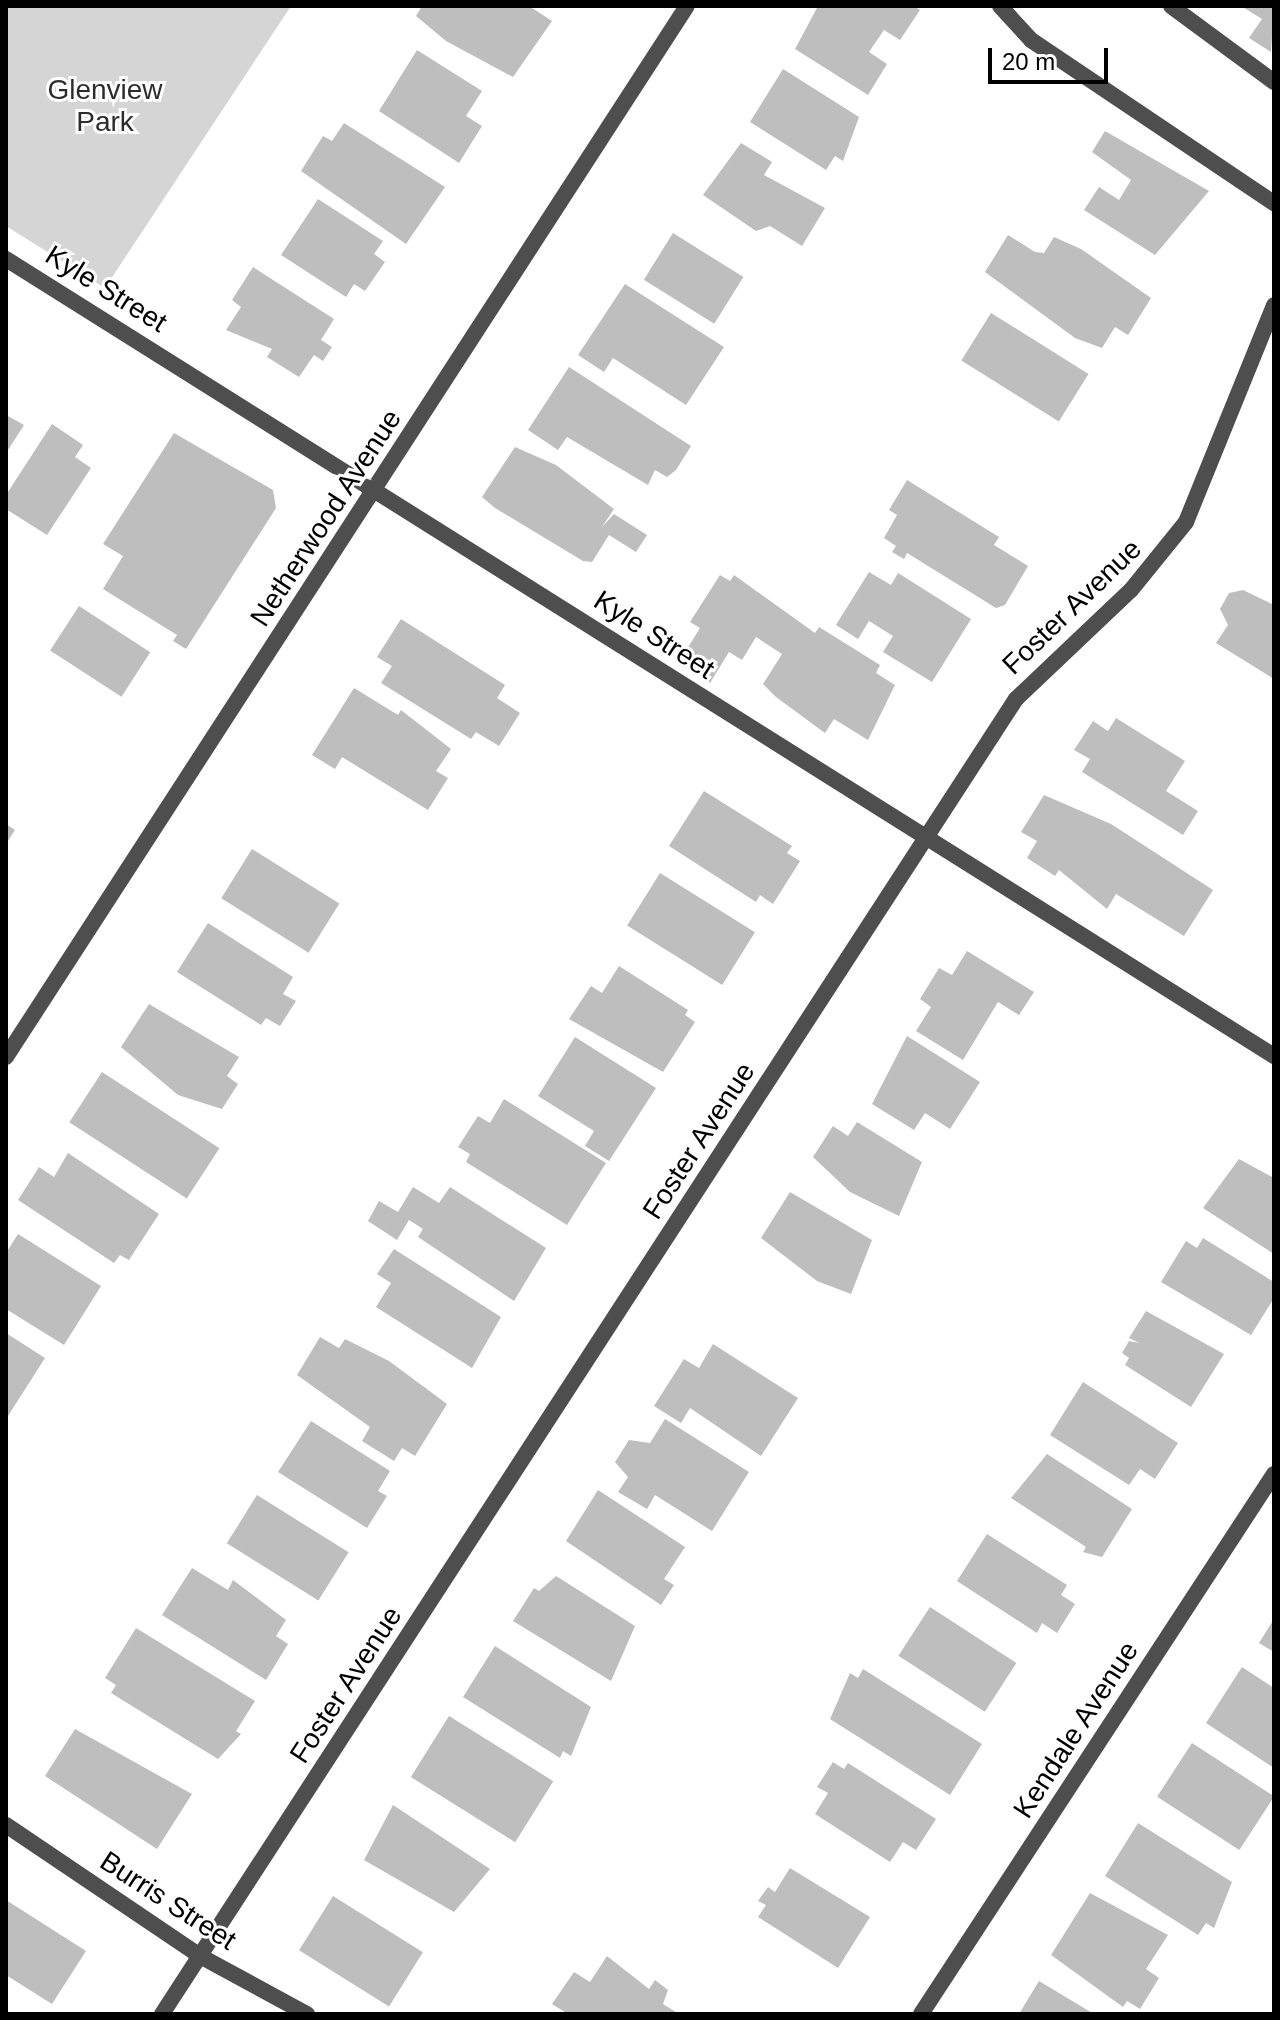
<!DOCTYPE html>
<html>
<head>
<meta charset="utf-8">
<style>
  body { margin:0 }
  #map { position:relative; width:1280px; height:2020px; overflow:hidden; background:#fff; font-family:Helvetica,sans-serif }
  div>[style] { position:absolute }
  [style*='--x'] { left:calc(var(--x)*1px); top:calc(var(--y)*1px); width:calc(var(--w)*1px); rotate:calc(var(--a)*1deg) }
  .green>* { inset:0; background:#d5d5d5 }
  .building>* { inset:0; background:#bebebe; transform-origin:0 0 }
  .minor>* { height:16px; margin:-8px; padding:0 8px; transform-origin:8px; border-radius:8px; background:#4e4e4e }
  span { translate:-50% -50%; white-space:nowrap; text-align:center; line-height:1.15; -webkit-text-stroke:6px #fff; paint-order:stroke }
  .park-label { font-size:28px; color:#2c2c2c }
  .street-label { font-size:28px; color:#000 }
  .frame { position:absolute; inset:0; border:8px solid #000; pointer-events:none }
  .scale { position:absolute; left:988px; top:48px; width:120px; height:36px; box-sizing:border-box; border:4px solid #000; border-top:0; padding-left:10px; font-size:24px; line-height:28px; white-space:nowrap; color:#000; -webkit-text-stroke:6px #fff; paint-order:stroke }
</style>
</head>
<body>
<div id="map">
  <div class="green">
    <div style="clip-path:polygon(6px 6px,291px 6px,105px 288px,6px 226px)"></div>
  </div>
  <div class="building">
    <div style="clip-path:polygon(422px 6px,529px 6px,552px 21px,513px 77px,446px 41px,416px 16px)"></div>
    <div style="clip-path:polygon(818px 6px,914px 6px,920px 10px,900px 40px,884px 30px,869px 52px,887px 64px,868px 95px,795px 49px)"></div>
    <div style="clip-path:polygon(1241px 6px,1274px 6px,1271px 52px,1249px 38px,1262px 19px)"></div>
    <div style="clip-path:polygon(417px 50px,482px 91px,466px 116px,482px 126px,459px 163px,379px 111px)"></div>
    <div style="clip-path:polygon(783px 69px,859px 117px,843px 161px,835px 156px,826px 170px,750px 122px)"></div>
    <div style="clip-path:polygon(344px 123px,445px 187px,406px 244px,301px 171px,323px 136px,332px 141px)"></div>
    <div style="clip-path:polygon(1105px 131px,1209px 191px,1155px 255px,1084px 210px,1099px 187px,1119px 200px,1131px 180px,1092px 152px)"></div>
    <div style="clip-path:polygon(741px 143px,772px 162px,764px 175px,825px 208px,802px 246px,770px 226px,756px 231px,703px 195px)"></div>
    <div style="clip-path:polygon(318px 199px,383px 241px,374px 254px,385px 262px,365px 291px,354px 284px,346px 297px,281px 255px)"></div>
    <div style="left:673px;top:233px;width:83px;height:55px;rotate:32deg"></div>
    <div style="clip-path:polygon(1008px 235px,1035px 252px,1044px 253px,1054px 237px,1081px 249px,1151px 298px,1128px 335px,1115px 327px,1102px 348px,1075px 338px,985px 272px)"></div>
    <div style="clip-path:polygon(253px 267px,334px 319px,321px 340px,332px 347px,323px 361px,314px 355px,299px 377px,267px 357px,272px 349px,226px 330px,241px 307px,232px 300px)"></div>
    <div style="clip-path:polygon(625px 284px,724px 347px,686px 405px,613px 358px,604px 372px,578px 355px)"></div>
    <div style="left:991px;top:313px;width:115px;height:56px;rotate:32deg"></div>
    <div style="clip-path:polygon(569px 367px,691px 446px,676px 470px,667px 477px,655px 470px,648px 485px,567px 437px,558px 450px,528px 430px)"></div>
    <div style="clip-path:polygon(6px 415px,24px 425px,6px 453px)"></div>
    <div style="clip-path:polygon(52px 424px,83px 445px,75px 457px,91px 468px,47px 535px,6px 509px,6px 495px)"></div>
    <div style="clip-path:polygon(174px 433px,273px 490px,276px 508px,186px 649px,173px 641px,177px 635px,103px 589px,123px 556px,103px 544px)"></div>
    <div style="clip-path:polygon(515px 447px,556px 465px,614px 509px,602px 527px,614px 514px,647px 535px,636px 552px,609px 535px,592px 562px,583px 561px,495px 508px,482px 497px)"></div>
    <div style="clip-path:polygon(907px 480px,999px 537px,994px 545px,1028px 566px,1005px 605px,996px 608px,907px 553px,904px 559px,892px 552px,896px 546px,884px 538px,897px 515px,889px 510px)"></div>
    <div style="clip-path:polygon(869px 572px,891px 585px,898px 573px,971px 619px,932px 682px,883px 652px,893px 636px,869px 621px,858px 639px,836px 625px)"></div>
    <div style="clip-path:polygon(720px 575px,730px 581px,734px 575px,815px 633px,819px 627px,880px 665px,876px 673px,895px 685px,868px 740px,834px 719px,825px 733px,776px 697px,763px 684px,782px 654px,756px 637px,742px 660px,729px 652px,710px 683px,679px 662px,700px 628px,690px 622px)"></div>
    <div style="clip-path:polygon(1243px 590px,1274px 605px,1274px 679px,1216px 643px,1228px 625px,1220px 609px,1229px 593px)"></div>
    <div style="left:79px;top:606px;width:85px;height:53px;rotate:33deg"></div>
    <div style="clip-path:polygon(401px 619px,505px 685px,497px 698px,520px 713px,499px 746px,476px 732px,471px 739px,381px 683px,392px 666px,377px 657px)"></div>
    <div style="clip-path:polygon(354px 688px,398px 715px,401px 710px,451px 749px,436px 771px,448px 778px,428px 810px,342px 757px,335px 769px,312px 755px)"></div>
    <div style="clip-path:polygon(1116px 718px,1185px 761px,1166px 791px,1198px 811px,1183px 835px,1082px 772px,1090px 759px,1074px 750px,1093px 721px,1108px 731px)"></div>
    <div style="clip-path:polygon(704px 791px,792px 846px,787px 853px,800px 861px,773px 904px,760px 895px,756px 902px,669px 846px)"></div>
    <div style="clip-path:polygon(1044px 795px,1111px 824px,1213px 890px,1184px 936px,1116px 894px,1107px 909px,1059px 870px,1055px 876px,1027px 858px,1037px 841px,1021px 832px)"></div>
    <div style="clip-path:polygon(6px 824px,15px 830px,6px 844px)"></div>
    <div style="left:252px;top:849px;width:103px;height:58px;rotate:32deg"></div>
    <div style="left:660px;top:873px;width:112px;height:62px;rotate:32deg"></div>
    <div style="clip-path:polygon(208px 923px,293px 977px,283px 994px,296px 1001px,280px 1026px,266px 1018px,261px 1025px,177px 972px)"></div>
    <div style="clip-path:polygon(967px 951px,1034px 992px,1019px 1015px,998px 1002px,963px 1060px,916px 1031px,931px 1007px,920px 999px,939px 968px,952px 975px)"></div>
    <div style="clip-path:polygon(619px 966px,688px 1010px,685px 1015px,695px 1022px,663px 1072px,569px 1019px,591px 986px,602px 993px)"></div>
    <div style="clip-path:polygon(149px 1004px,239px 1057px,227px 1076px,238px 1084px,222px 1109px,178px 1095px,121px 1047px)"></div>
    <div style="clip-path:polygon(907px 1036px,980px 1082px,950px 1129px,925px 1113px,914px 1130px,872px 1104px)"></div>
    <div style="clip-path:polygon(575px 1037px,656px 1088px,609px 1161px,585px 1146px,594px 1131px,538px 1096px)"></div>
    <div style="left:102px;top:1072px;width:140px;height:60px;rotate:33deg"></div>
    <div style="clip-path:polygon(504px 1099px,606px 1163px,567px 1225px,466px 1162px,470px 1154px,458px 1147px,478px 1116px,490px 1123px)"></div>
    <div style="clip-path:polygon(857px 1122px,922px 1162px,899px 1216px,850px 1192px,813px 1157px,833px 1126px,848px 1136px)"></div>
    <div style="clip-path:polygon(68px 1153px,159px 1214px,129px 1260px,120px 1255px,114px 1263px,18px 1200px,39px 1167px,54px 1177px)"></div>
    <div style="clip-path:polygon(1239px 1159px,1274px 1178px,1274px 1254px,1203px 1208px)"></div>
    <div style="clip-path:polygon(413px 1187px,439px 1203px,450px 1187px,546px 1248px,514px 1301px,418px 1237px,423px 1229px,409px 1220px,397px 1240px,368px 1221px,379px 1201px,398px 1212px)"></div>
    <div style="clip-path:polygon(790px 1192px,872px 1240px,851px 1294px,817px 1281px,761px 1238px)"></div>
    <div style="clip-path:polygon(18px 1234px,101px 1286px,64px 1345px,6px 1309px,6px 1253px)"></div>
    <div style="clip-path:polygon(1203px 1238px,1274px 1282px,1274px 1298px,1251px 1335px,1161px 1282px,1186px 1241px,1197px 1248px)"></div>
    <div style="clip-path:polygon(394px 1249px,501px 1317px,472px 1368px,376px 1307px,391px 1283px,377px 1274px)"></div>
    <div style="clip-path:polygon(1146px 1311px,1224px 1354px,1191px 1407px,1125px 1365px,1129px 1358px,1122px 1353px,1129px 1341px,1139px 1343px,1129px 1338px)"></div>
    <div style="clip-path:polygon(6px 1333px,45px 1358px,8px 1416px,6px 1414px)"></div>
    <div style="clip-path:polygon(320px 1337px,339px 1348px,345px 1339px,389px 1361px,447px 1404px,415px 1456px,402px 1448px,394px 1461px,362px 1441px,370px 1427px,297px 1375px)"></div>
    <div style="clip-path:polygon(713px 1344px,798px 1398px,761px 1456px,690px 1408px,681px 1423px,654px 1406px,684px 1359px,699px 1368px)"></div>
    <div style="clip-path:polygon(1083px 1382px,1178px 1443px,1155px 1479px,1140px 1469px,1129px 1485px,1050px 1435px)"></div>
    <div style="clip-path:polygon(665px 1419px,749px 1472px,712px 1531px,655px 1495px,647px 1509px,618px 1492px,628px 1477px,615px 1462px,629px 1440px,650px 1443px)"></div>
    <div style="clip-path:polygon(311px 1421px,390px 1471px,378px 1491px,387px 1496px,367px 1528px,278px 1472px)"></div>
    <div style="clip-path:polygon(1047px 1454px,1132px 1509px,1102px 1557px,1083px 1552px,1086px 1547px,1011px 1498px)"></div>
    <div style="clip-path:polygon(598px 1490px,685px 1547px,664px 1579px,674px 1585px,661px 1605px,566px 1541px)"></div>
    <div style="left:257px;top:1495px;width:108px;height:57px;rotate:32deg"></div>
    <div style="clip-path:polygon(987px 1534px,1067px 1585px,1061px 1595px,1075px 1604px,1057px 1633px,1042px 1623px,1037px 1633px,957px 1581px)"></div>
    <div style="clip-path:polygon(192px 1568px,228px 1590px,233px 1580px,286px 1620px,276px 1636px,288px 1644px,266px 1680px,162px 1615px)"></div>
    <div style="clip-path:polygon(556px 1576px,635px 1626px,611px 1681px,513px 1621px,534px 1588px,539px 1591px)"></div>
    <div style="left:930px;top:1607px;width:103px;height:58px;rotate:33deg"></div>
    <div style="clip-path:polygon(1274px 1619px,1274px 1652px,1259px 1643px)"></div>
    <div style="clip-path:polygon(136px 1628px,255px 1701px,236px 1731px,241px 1734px,218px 1759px,111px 1693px,116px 1685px,105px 1678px)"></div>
    <div style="clip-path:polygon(495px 1646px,591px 1707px,571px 1756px,563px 1751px,560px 1758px,463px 1697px)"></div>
    <div style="clip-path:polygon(1242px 1667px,1274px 1688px,1274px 1768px,1206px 1723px)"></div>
    <div style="clip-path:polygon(863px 1669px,982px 1744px,950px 1795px,830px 1719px,850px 1673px,858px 1678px)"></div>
    <div style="left:449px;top:1716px;width:123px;height:72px;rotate:32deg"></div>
    <div style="clip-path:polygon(75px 1729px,192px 1794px,157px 1849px,45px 1776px)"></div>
    <div style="left:1192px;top:1743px;width:98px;height:64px;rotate:33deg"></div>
    <div style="clip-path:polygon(833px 1762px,844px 1769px,848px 1763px,936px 1819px,916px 1850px,903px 1842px,890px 1862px,815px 1814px,828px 1793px,817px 1787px)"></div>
    <div style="clip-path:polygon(393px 1805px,490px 1869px,454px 1912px,364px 1860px)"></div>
    <div style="clip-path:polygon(1138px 1823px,1232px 1882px,1214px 1928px,1206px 1923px,1198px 1935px,1105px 1876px)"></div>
    <div style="clip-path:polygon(790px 1868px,870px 1917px,838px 1968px,758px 1917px,766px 1905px,758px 1901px,768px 1887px,775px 1892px)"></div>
    <div style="clip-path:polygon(1090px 1893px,1168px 1935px,1146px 1969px,1159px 1978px,1140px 2009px,1127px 2001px,1123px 2007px,1051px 1955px)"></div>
    <div style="left:333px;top:1896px;width:106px;height:64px;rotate:32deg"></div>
    <div style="clip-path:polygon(6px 1900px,86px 1951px,52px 2004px,6px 1975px)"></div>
    <div style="clip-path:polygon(607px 1956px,649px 1989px,655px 1980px,668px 1990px,663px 2004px,679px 2014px,568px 2014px,552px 2004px,574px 1972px,590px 1982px)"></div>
    <div style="clip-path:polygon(1039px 1981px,1094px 2014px,1019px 2014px)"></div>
  </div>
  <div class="minor">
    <div style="--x:1000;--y:6;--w:46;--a:47.6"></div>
    <div style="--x:1031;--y:40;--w:293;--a:33.9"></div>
    <div style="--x:1171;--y:6;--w:128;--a:36.4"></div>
    <div style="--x:6;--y:259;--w:1498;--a:32.15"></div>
    <div style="--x:6;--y:1057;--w:1252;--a:-57.06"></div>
    <div style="--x:6;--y:1825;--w:234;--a:34"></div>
    <div style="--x:200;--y:1956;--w:122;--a:28.5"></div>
    <div style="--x:162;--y:2014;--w:1568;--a:-57"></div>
    <div style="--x:1016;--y:699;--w:158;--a:-43.5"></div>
    <div style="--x:1131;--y:590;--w:87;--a:-51"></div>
    <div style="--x:1186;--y:522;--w:234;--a:-67.9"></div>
    <div style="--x:921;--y:2014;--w:645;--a:-56.83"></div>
  </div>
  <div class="park-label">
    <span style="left:105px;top:106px">Glenview<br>Park</span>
  </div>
  <div class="street-label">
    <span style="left:106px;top:289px;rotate:32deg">Kyle Street</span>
    <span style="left:326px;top:518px;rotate:-57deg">Netherwood Avenue</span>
    <span style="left:1072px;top:607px;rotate:-44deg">Foster Avenue</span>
    <span style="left:654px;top:635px;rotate:33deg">Kyle Street</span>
    <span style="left:699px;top:1141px;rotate:-57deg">Foster Avenue</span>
    <span style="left:346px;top:1685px;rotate:-57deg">Foster Avenue</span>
    <span style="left:1076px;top:1730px;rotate:-57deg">Kendale Avenue</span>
    <span style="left:168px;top:1901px;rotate:33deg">Burris Street</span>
  </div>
  <div class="frame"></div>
  <div class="scale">20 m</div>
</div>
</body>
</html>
